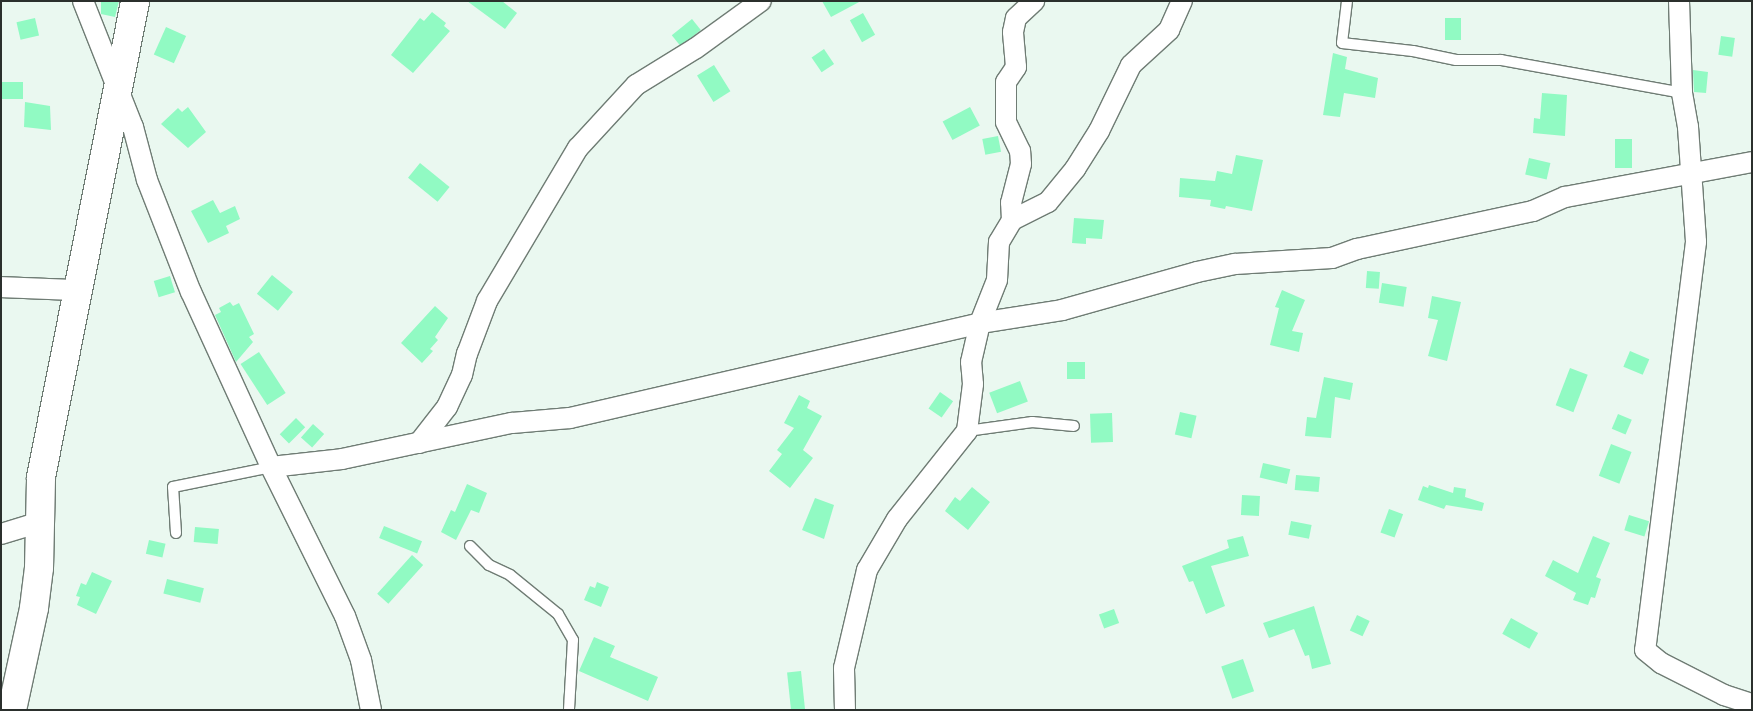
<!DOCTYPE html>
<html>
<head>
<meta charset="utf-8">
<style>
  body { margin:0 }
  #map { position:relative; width:1753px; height:711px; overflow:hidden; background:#eaf8f0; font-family:"Roboto Condensed",sans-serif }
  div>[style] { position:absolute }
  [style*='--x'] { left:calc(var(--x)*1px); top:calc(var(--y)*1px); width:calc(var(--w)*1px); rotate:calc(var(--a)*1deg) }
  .building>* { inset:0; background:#91fac3; transform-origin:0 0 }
  .roads { filter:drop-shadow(1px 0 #6f7c74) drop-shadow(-1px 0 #6f7c74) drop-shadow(0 1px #6f7c74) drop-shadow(0 -1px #6f7c74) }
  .lane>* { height:10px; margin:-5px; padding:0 5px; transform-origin:5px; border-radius:5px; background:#fff }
  .street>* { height:20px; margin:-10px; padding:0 10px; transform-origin:10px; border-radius:10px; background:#fff }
  .secondary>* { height:28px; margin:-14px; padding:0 14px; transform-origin:14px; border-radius:14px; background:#fff }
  span { translate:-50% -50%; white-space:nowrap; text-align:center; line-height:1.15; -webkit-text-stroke:4.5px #eaf8f0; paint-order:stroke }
  .frame { position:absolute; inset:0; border:2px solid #2b302d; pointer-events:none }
</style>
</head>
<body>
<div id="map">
  <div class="building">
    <div style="clip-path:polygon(101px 1px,119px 1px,115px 17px,101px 14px)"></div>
    <div style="clip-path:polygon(467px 1px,502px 1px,517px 13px,505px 29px)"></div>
    <div style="clip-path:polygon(822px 1px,861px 1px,831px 17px)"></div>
    <div style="clip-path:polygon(432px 12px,446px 23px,444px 26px,450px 31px,413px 73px,391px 55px,420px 18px,424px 21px)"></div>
    <div style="left:863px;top:13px;width:25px;height:15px;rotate:61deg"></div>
    <div style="left:35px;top:18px;width:18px;height:19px;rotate:77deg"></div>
    <div style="left:1445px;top:18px;width:16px;height:22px"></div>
    <div style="left:692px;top:19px;width:14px;height:26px;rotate:51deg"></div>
    <div style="left:166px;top:27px;width:22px;height:30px;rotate:24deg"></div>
    <div style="left:1721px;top:36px;width:14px;height:19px;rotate:8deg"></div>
    <div style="left:824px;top:49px;width:18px;height:15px;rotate:56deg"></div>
    <div style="clip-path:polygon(1333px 53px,1347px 57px,1345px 69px,1378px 78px,1375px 98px,1344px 93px,1340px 117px,1323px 115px)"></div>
    <div style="left:714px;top:65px;width:31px;height:20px;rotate:58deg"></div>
    <div style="clip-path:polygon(1693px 70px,1708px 72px,1706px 93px,1694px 92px)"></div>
    <div style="left:1px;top:82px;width:22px;height:17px"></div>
    <div style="clip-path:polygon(1542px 93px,1567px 95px,1565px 136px,1533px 133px,1534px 118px,1540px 119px)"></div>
    <div style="clip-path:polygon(25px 102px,50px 106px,51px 130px,24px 127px)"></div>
    <div style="clip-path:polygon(188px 107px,206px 132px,188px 148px,161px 124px,178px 108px,182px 112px)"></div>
    <div style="left:970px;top:107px;width:21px;height:31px;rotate:62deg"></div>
    <div style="left:998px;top:136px;width:16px;height:16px;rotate:79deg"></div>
    <div style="left:1615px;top:139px;width:17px;height:29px"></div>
    <div style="clip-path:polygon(1236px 155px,1263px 160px,1252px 211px,1226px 206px,1225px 209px,1210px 206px,1211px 200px,1179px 197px,1180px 178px,1215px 181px,1217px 171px,1232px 174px)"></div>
    <div style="left:1529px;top:158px;width:22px;height:17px;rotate:13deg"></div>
    <div style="left:420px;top:163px;width:38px;height:19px;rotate:39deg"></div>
    <div style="clip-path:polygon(213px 200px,220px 213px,235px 206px,240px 219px,226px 226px,229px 233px,208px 243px,191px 211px)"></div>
    <div style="clip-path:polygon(1074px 218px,1104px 220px,1102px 239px,1086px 238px,1086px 244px,1072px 243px)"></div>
    <div style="left:1367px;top:271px;width:13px;height:17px;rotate:4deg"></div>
    <div style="left:272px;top:275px;width:27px;height:24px;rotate:39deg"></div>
    <div style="left:170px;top:276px;width:17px;height:17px;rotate:73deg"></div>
    <div style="left:1382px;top:283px;width:25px;height:20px;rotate:9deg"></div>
    <div style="clip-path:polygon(1282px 290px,1305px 300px,1292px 331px,1303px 333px,1299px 352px,1270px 345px,1279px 308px,1275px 307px)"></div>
    <div style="clip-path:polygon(1432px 296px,1461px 302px,1447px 361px,1428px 356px,1438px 320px,1428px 318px)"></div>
    <div style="clip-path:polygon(230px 302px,233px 306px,239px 303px,254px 334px,249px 337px,253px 342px,236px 362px,215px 315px,221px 312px,219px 308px)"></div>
    <div style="clip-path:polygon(435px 306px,448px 318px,435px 337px,438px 340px,430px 349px,433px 351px,422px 363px,401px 343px)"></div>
    <div style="left:1630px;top:351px;width:21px;height:17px;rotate:23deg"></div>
    <div style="left:259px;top:352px;width:49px;height:22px;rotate:57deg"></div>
    <div style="left:1067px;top:362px;width:18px;height:17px"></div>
    <div style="left:1570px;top:368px;width:19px;height:40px;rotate:21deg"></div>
    <div style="clip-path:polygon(1324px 377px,1353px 383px,1350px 400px,1335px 397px,1331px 438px,1305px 436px,1307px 417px,1316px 418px)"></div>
    <div style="left:1020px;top:381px;width:22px;height:33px;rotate:69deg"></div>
    <div style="left:940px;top:392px;width:16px;height:20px;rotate:35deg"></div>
    <div style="clip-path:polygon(799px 395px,810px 401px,807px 408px,822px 416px,803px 450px,813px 458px,790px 488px,769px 471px,782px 454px,777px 450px,794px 428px,784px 423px)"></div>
    <div style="left:1180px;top:412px;width:17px;height:23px;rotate:13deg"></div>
    <div style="left:1112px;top:413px;width:29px;height:22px;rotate:88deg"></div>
    <div style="left:1618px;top:414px;width:15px;height:16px;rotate:23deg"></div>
    <div style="left:296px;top:418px;width:13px;height:23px;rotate:45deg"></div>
    <div style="left:313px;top:424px;width:15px;height:18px;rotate:42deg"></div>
    <div style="left:1611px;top:444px;width:22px;height:34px;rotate:21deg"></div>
    <div style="left:1263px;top:463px;width:28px;height:15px;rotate:13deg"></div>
    <div style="left:1296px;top:475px;width:24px;height:15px;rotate:5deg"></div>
    <div style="clip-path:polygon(467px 484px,487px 493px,479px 513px,471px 510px,456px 540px,441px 532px,451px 510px,455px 512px)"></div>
    <div style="clip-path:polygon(1429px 485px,1453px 493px,1454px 487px,1466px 489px,1465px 497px,1484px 503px,1482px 511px,1446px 505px,1444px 509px,1418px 500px,1423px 486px,1428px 488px)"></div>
    <div style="clip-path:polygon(972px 487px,990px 502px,968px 530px,945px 511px,955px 497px,960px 501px)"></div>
    <div style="left:1242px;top:495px;width:18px;height:20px;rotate:3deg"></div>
    <div style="clip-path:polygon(815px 498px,834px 505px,824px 539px,802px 530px)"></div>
    <div style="left:1389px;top:509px;width:15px;height:25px;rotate:20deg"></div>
    <div style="left:1629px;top:515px;width:21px;height:16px;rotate:17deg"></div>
    <div style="left:1291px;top:521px;width:21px;height:14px;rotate:11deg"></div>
    <div style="left:384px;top:526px;width:41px;height:13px;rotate:22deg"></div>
    <div style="left:195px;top:527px;width:24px;height:15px;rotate:5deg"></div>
    <div style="clip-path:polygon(1243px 536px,1249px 556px,1211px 566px,1225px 606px,1206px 614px,1193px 581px,1189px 582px,1182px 566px,1229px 548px,1227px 540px)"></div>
    <div style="clip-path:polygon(1593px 536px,1610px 543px,1596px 577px,1601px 579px,1595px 598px,1591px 597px,1588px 605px,1573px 600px,1576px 593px,1545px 576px,1553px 560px,1578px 573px)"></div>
    <div style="left:149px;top:540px;width:17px;height:14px;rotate:13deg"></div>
    <div style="left:412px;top:555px;width:15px;height:52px;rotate:42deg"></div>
    <div style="clip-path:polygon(92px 572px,112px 581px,96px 614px,77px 605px,80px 597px,76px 596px,81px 583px,86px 585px)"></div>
    <div style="left:167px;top:579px;width:38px;height:15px;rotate:14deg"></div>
    <div style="clip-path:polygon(597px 582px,609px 587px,601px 607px,584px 600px,590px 586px,595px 588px)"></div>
    <div style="clip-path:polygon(1314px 606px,1331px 664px,1312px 669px,1309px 655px,1305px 656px,1294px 629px,1269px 638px,1263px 623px)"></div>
    <div style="left:1114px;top:609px;width:15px;height:16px;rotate:70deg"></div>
    <div style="left:1357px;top:615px;width:14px;height:17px;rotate:25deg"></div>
    <div style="left:1511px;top:618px;width:31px;height:18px;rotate:29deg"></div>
    <div style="clip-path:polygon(594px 637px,615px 646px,610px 657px,658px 677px,648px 701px,579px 671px)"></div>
    <div style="left:1243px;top:659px;width:34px;height:23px;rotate:71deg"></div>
    <div style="left:801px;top:671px;width:39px;height:14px;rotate:84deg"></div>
  </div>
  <div class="roads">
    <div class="lane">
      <div style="--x:1347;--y:1;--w:42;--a:96.8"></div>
      <div style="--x:1342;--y:43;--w:71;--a:6.4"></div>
      <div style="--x:1413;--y:51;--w:44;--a:11.8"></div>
      <div style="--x:1456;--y:60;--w:45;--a:0"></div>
      <div style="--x:1501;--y:60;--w:184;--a:10.3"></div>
      <div style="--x:967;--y:431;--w:66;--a:-7.9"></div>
      <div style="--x:1032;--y:422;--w:42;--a:5.4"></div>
      <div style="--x:176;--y:533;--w:46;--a:-93.7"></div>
      <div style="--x:173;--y:487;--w:100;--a:-11.5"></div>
      <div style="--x:470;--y:546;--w:27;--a:45"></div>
      <div style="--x:489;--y:565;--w:23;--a:25"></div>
      <div style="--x:510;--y:575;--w:62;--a:39.1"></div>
      <div style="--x:558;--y:614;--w:30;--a:60"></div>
      <div style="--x:573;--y:640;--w:70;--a:93.3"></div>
    </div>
    <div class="street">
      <div style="--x:83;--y:1;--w:136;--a:68.4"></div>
      <div style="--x:133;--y:127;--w:55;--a:75.2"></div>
      <div style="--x:147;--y:180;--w:120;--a:68.6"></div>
      <div style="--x:191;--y:292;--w:192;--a:65.4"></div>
      <div style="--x:271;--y:467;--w:166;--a:63.6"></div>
      <div style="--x:345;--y:616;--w:47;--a:70"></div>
      <div style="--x:361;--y:660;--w:51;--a:78.7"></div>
      <div style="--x:1679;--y:1;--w:92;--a:88.1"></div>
      <div style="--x:1682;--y:93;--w:35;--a:80"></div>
      <div style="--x:1688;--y:127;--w:115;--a:86"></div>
      <div style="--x:1696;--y:242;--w:411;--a:97.1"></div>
      <div style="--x:1645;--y:650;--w:21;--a:39"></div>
      <div style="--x:1661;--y:663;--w:71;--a:26.9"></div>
      <div style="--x:1724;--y:695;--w:29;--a:18"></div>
      <div style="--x:1012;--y:220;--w:17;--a:-93"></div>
      <div style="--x:1011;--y:203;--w:40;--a:-75.6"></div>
      <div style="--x:1021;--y:164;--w:13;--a:-94"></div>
      <div style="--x:1020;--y:151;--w:32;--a:-116"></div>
      <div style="--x:1006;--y:122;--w:40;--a:-90"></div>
      <div style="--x:1006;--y:82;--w:18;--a:-56"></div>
      <div style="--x:1016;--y:67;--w:35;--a:-95"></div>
      <div style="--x:1013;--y:32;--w:14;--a:-78"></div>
      <div style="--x:1016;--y:18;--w:25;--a:-43"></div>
      <div style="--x:1;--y:287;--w:75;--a:2.3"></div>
      <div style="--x:419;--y:443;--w:46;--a:-52.1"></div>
      <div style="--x:447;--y:407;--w:35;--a:-65"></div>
      <div style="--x:462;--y:375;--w:22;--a:-77"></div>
      <div style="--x:467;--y:354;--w:57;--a:-69.3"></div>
      <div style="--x:487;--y:301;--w:178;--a:-59.3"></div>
      <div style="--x:578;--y:148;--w:86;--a:-47.4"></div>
      <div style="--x:636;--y:85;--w:70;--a:-31.7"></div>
      <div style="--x:696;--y:48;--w:80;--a:-35.9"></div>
      <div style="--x:271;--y:467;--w:71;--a:-6.4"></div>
      <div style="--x:342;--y:459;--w:174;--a:-12"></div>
      <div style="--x:512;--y:423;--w:58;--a:-4.9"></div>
      <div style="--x:570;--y:418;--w:421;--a:-13"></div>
      <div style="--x:980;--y:323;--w:83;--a:-9"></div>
      <div style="--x:1062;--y:310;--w:140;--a:-15.7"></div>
      <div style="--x:1197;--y:272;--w:39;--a:-12"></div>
      <div style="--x:1235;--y:264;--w:97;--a:-3.5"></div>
      <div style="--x:1332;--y:258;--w:27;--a:-20"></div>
      <div style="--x:1357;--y:249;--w:180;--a:-12.2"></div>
      <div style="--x:1533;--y:211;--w:35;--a:-24"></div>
      <div style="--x:1565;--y:197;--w:190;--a:-10.6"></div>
      <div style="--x:1;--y:534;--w:39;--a:-17"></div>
      <div style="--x:845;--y:710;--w:42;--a:-91.4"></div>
      <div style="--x:844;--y:668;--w:101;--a:-76.8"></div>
      <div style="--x:867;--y:570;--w:59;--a:-59.5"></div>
      <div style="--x:897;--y:519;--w:112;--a:-51.5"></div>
      <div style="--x:967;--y:431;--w:47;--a:-82.7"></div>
      <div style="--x:973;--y:384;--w:22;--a:-95"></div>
      <div style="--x:971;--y:362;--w:40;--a:-77"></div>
      <div style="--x:980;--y:323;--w:46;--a:-68.4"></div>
      <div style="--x:997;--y:280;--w:38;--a:-87"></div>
      <div style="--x:999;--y:242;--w:26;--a:-59"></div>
      <div style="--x:1012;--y:220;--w:40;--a:-26.6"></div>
      <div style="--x:1048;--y:202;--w:43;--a:-50.7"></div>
      <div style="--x:1075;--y:169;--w:45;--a:-57.7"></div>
      <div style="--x:1099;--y:131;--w:73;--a:-64.1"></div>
      <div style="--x:1131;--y:65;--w:52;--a:-42.6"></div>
      <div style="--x:1169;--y:30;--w:32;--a:-66"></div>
    </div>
    <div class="secondary">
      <div style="--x:12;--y:710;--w:104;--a:-77.8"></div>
      <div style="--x:34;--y:608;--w:40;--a:-82.9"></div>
      <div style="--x:39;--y:568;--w:91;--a:-88.7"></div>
      <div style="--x:41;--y:477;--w:485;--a:-78.8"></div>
    </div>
  </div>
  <div class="frame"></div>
</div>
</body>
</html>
